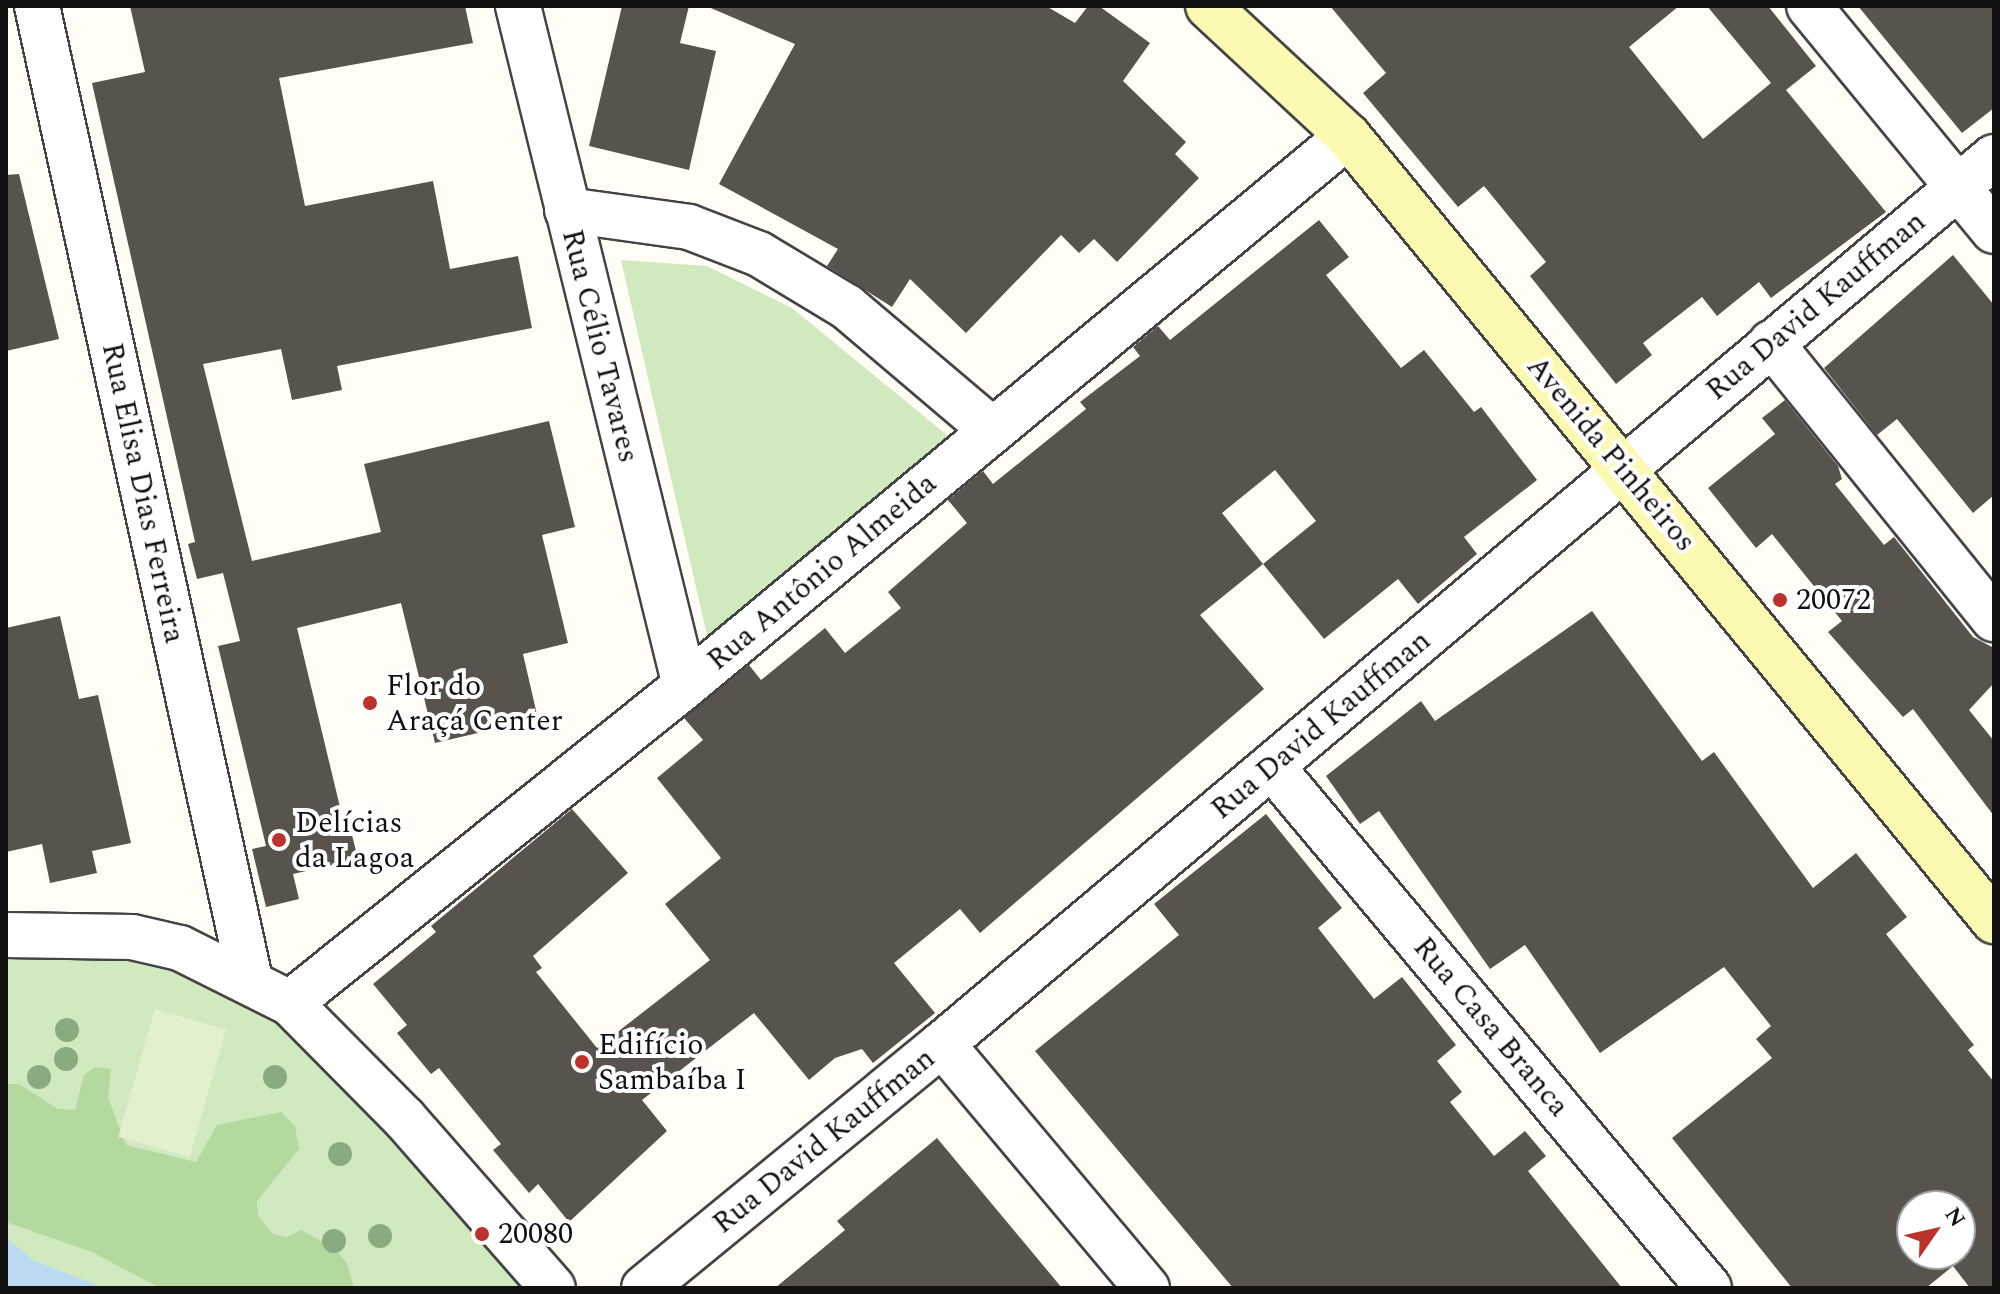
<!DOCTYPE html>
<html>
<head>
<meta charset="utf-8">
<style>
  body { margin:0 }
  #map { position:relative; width:2000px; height:1294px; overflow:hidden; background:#fffdf5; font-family:Spectral,serif }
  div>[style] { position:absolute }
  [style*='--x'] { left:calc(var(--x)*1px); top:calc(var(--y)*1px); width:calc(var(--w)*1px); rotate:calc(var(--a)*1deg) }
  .green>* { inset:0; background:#d1e9bf }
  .forest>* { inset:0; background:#b4d99e }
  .pitch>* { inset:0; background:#e3f0d0; transform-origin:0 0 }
  .water>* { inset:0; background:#bbdbf4 }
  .building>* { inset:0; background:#59534d }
  .roads { filter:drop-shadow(2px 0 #444) drop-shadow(-2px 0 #444) drop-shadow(0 2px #444) drop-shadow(0 -2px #444) }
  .street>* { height:44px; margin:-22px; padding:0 22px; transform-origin:22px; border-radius:22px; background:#fff }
  .secondary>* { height:44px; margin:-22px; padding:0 22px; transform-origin:22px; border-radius:22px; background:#fcf9b3 }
  .trees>* { width:24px; height:24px; margin:-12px; border-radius:50%; background:#8aaa81 }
  .dots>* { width:22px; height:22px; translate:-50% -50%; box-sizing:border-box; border:4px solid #fff; border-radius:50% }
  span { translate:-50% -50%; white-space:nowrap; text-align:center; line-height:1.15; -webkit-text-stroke:8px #fff; paint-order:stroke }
  .street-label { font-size:30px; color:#111 }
  .poi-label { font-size:30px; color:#111 }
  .left { translate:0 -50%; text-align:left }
  .frame { position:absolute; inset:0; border:8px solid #111; pointer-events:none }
  .north { position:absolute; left:1896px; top:1190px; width:80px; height:80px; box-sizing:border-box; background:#fff; border:2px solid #a0a0a0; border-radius:50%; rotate:56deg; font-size:22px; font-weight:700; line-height:32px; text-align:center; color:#111 }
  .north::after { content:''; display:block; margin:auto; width:28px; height:36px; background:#bd312d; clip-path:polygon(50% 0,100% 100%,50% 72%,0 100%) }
</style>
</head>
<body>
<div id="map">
  <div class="green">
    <div style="clip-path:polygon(621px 260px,707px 266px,792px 308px,964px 449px,711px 653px)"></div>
    <div style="clip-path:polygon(130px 947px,280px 1008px,532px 1288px,6px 1288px,6px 948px)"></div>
  </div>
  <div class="forest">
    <div style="clip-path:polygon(95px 1067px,111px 1069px,108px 1098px,126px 1145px,196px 1162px,217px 1125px,281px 1112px,295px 1126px,299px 1149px,257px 1201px,258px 1216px,273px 1234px,287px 1237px,301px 1230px,334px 1248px,347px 1263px,354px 1288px,160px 1288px,92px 1252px,6px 1222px,6px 1084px,19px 1084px,58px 1109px,75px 1110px,84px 1075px)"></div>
  </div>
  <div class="pitch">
    <div style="left:155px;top:1009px;width:74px;height:133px;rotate:16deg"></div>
  </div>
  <div class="water">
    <div style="clip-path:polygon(6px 1238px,34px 1261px,105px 1288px,6px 1288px)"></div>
  </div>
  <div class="building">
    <div style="clip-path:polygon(130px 6px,465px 6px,473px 43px,279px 78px,305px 206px,433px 181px,450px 269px,518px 256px,532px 328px,337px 366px,342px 390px,292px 400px,281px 349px,203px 364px,252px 561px,381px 532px,364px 464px,549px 421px,575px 527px,542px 535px,568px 643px,523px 654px,538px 719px,435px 743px,401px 603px,297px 628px,345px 828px,350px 827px,358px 859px,293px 874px,299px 899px,266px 907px,252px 849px,266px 846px,218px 646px,240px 641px,223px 573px,197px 579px,188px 544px,195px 542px,92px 83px,145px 72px)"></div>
    <div style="clip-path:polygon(622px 6px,689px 6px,680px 43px,716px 51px,689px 170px,589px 146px)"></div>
    <div style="clip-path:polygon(706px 6px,1046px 6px,1075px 23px,1088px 6px,1099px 6px,1150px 43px,1123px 81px,1186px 142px,1175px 154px,1199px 178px,1117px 262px,1094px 239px,1079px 253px,1061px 235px,966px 333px,910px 279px,892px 307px,827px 266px,838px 249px,719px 184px,795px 44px)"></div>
    <div style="clip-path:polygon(1330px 6px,1679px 6px,1629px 47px,1703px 139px,1771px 83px,1707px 6px,1768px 6px,1816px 66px,1786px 90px,1886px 212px,1771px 298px,1759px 282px,1717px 316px,1702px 297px,1643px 343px,1652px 355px,1616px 384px,1530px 276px,1546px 262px,1484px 186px,1458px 207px,1363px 93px,1386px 73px)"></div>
    <div style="clip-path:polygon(1858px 6px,1994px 6px,1994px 108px,1962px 133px)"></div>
    <div style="clip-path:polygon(19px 174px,59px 339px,6px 351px,6px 175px)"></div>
    <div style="clip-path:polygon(evenodd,1319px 220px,1349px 257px,1326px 275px,1401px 368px,1424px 350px,1474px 412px,1481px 407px,1537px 480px,1464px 537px,1477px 554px,1418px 604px,1398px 579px,1324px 639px,1263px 564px,1200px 615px,1264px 689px,980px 933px,960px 909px,894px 963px,935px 1013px,873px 1063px,862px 1049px,835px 1058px,809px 1080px,754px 1013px,642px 1100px,667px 1131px,569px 1222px,538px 1184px,529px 1193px,493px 1150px,501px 1144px,439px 1068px,431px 1074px,397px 1033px,407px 1025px,373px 984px,436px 932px,431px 926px,572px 809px,628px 873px,533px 956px,542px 968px,536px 972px,597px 1048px,710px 960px,665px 904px,721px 858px,657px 778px,703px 740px,684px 718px,749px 665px,761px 680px,825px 628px,845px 653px,901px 608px,888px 592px,967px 523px,948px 500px,983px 471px,993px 484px,1086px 409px,1080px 402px,1140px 356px,1133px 347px,1158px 326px,1170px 340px,1319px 220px,1275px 470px,1316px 521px,1263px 564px,1222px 513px,1275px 470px)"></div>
    <div style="clip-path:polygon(1953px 255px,1994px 305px,1994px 495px,1973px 513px,1897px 419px,1877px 435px,1824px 368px)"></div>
    <div style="clip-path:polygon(1785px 400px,1838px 466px,1842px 479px,1835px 484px,1884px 545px,1894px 537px,1973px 637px,1994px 648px,1994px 683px,1969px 710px,1994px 741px,1994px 816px,1913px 709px,1903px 717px,1828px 632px,1842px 621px,1772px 534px,1756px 548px,1708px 488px,1775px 434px,1762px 418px)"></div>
    <div style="clip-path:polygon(evenodd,1592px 611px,1702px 761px,1714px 752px,1813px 888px,1856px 853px,1907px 917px,1886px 934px,1974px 1045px,1968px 1050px,1994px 1082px,1994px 1288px,1970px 1288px,1953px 1266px,1926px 1288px,1792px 1288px,1672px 1138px,1772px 1058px,1756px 1039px,1771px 1026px,1724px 967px,1600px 1053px,1525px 945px,1490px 969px,1379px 811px,1360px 824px,1326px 776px,1421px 701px,1435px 721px,1592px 611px,1912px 1206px,1960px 1206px,1960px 1254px,1912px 1254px,1912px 1206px)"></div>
    <div style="clip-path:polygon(60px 616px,79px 699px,98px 695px,131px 843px,92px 851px,97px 873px,50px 883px,42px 844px,6px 852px,6px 628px)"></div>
    <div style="clip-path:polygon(1266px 814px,1342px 908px,1318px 928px,1374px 999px,1402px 977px,1456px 1045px,1437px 1061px,1462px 1092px,1450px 1102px,1494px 1156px,1525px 1131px,1546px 1156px,1528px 1171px,1622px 1288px,1233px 1288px,1035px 1051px,1179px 935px,1154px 904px)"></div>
    <div style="clip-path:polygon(937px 1138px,1062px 1288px,775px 1288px,845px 1230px,837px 1221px)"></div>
  </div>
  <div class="roads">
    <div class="street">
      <div style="--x:37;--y:6;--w:997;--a:77.66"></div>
      <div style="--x:518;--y:6;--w:700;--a:76.2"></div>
      <div style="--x:1809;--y:6;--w:291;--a:50.6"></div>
      <div style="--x:567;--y:210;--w:123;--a:7.9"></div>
      <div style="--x:689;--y:227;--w:75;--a:21.1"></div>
      <div style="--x:759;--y:254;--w:103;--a:31.1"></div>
      <div style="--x:847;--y:307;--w:190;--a:40.3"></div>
      <div style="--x:1771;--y:343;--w:355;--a:51.1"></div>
      <div style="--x:1272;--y:767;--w:680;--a:50.01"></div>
      <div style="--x:6;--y:935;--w:126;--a:0.9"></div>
      <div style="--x:132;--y:937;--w:49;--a:12.9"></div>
      <div style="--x:180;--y:948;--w:123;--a:26.6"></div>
      <div style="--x:290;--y:1003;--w:162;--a:45.3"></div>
      <div style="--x:404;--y:1118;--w:226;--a:48.8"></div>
      <div style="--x:290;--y:1003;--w:506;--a:-38.75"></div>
      <div style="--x:685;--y:686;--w:861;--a:-39.68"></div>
      <div style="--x:942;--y:1044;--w:319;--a:50"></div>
      <div style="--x:644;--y:1288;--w:385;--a:-39.3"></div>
      <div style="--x:942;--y:1044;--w:1376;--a:-40.14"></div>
    </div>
    <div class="secondary">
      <div style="--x:1208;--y:6;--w:191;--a:42.9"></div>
      <div style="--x:1348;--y:136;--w:1017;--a:50.55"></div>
    </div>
  </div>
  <div class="trees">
    <div style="left:67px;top:1030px"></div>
    <div style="left:66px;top:1059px"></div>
    <div style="left:39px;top:1077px"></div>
    <div style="left:275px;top:1077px"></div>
    <div style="left:340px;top:1154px"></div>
    <div style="left:380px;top:1236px"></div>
    <div style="left:334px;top:1241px"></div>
  </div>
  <div class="dots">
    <div style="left:1780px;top:600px;background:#bd312d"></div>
    <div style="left:370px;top:703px;background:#bd312d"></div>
    <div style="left:279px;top:840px;background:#bd312d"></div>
    <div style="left:582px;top:1062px;background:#bd312d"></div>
    <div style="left:482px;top:1234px;background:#bd312d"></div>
  </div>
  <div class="street-label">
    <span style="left:1816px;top:306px;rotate:-40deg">Rua David Kauffman</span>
    <span style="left:600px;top:346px;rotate:76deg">Rua Célio Tavares</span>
    <span style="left:1611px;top:454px;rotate:50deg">Avenida Pinheiros</span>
    <span style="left:143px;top:493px;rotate:78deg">Rua Elisa Dias Ferreira</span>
    <span style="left:822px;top:572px;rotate:-40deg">Rua Antônio Almeida</span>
    <span style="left:1321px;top:725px;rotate:-40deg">Rua David Kauffman</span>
    <span style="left:1491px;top:1027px;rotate:50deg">Rua Casa Branca</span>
    <span style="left:824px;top:1141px;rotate:-39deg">Rua David Kauffman</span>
  </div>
  <div class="poi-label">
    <span class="left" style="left:1796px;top:600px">20072</span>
    <span class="left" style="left:386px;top:703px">Flor do<br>Araçá Center</span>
    <span class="left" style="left:295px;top:840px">Delícias<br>da Lagoa</span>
    <span class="left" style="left:598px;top:1062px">Edifício<br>Sambaíba I</span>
    <span class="left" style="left:498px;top:1234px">20080</span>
  </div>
  <div class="frame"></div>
  <div class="north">N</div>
</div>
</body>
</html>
